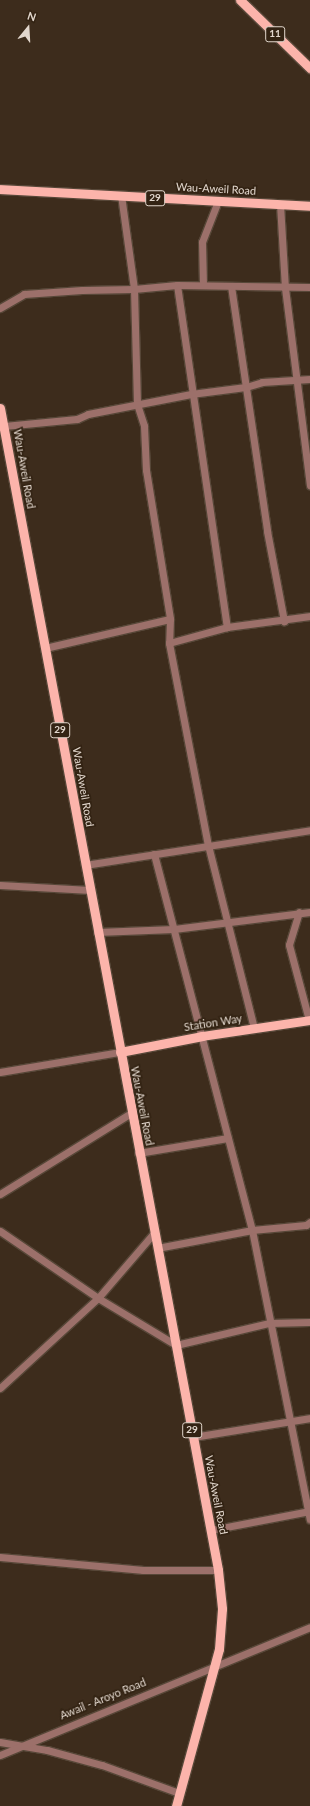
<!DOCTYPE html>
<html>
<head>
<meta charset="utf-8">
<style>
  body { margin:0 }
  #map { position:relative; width:310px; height:1806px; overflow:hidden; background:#3d2c1c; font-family:Lato,sans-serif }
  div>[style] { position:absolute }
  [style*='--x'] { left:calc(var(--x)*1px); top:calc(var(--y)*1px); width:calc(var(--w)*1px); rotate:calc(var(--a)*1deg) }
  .roads { filter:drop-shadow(1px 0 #574738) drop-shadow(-1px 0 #574738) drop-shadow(0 1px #574738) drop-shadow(0 -1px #574738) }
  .minor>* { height:7px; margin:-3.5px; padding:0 3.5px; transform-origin:3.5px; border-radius:3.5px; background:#9c706a }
  .major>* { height:9px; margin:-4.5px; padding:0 4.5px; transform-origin:4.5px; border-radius:4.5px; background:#fcb4ab }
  span { translate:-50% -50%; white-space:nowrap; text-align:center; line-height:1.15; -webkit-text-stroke:3.5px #332313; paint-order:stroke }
  .shield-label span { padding:1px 3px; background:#332313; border:1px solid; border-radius:3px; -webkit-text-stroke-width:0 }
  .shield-label { font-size:10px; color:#e2d7cd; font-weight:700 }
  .street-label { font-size:11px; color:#e2d7cd }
  .north { position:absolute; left:8px; top:8px; width:40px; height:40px; -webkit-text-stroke:3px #332313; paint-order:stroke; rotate:18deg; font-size:11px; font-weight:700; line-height:16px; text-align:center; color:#e2d7cd }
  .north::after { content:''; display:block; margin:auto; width:14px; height:18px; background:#e2d7cd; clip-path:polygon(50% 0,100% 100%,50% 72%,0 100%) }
</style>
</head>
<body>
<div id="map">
  <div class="roads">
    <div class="minor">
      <div style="--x:121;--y:195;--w:95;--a:82.1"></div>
      <div style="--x:134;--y:289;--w:115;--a:88.5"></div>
      <div style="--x:137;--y:404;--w:23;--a:72"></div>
      <div style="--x:144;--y:426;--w:44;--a:87.4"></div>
      <div style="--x:146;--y:470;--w:151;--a:80.8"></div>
      <div style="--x:170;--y:619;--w:24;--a:92"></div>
      <div style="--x:169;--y:643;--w:206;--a:79.1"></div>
      <div style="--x:208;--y:845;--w:189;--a:75.9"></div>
      <div style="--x:280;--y:204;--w:84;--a:86.6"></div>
      <div style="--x:285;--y:288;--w:199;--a:82.8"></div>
      <div style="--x:177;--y:285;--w:346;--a:81.7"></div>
      <div style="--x:203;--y:285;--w:43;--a:-91.3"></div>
      <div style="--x:202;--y:242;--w:44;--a:-68.7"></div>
      <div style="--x:231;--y:286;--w:248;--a:81.6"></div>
      <div style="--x:267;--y:531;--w:92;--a:79.3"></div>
      <div style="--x:0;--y:308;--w:28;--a:-30"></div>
      <div style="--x:24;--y:294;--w:58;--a:-3.9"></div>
      <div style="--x:82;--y:290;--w:52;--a:-1.1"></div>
      <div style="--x:134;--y:289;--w:43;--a:-5.3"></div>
      <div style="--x:177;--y:285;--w:133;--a:0.9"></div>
      <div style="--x:4;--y:426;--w:73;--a:-5.5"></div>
      <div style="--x:77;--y:419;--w:12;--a:-24"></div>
      <div style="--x:88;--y:414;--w:105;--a:-11"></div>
      <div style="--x:191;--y:394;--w:55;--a:-7.3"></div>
      <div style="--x:246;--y:387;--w:17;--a:-17"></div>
      <div style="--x:262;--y:382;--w:48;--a:-3.6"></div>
      <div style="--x:169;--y:643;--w:60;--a:-15.4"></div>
      <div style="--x:227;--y:627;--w:84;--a:-7.5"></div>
      <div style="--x:45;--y:648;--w:128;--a:-13.1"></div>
      <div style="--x:154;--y:854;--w:389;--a:75.4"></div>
      <div style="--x:252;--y:1230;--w:295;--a:78.7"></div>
      <div style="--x:85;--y:865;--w:228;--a:-8.8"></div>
      <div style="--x:0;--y:885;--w:90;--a:3.2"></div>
      <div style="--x:299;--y:912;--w:34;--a:107"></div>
      <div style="--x:289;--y:945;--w:78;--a:75.1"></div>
      <div style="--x:97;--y:932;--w:77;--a:-2.2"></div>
      <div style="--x:174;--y:929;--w:137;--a:-7.1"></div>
      <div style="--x:0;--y:1072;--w:122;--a:-9.5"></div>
      <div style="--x:138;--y:1153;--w:91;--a:-9.5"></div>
      <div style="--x:0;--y:1194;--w:154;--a:-31.7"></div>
      <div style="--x:0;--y:1231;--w:119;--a:34.4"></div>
      <div style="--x:98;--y:1298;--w:86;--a:-49.3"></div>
      <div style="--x:157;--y:1248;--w:97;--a:-10.7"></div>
      <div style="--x:252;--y:1230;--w:54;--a:-5.3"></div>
      <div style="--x:306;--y:1225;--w:5;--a:-37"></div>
      <div style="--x:0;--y:1388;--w:133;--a:-42.6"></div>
      <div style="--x:98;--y:1298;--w:91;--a:31.1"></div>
      <div style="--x:176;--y:1345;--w:96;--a:-13.3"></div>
      <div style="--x:269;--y:1323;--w:41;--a:-1.4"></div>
      <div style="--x:193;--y:1437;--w:119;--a:-9.2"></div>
      <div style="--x:211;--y:1530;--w:101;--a:-10.9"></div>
      <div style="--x:0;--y:1557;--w:144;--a:5.2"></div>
      <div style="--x:143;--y:1570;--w:75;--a:0"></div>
      <div style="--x:0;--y:1742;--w:48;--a:9.7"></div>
      <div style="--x:47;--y:1750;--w:57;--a:15.3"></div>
      <div style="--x:102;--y:1765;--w:82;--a:20"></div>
      <div style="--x:0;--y:1755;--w:335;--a:-22.4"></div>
    </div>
    <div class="major">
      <div style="--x:240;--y:0;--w:98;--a:44.2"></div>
      <div style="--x:0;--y:189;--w:310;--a:3.1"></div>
      <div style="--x:0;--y:408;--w:1182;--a:79.37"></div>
      <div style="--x:218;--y:1570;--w:39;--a:84"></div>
      <div style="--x:222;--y:1609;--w:40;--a:94.3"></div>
      <div style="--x:219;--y:1649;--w:163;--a:105.3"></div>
      <div style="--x:120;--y:1052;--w:84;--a:-11"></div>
      <div style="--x:202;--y:1036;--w:109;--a:-8.4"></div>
    </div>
  </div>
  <div class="shield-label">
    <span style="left:275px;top:34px">11</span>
    <span style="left:155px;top:198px">29</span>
    <span style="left:60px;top:730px">29</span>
    <span style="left:192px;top:1430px">29</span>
  </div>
  <div class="street-label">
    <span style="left:216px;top:189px;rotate:3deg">Wau-Aweil Road</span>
    <span style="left:24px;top:469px;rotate:80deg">Wau-Aweil Road</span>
    <span style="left:83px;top:787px;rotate:80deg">Wau-Aweil Road</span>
    <span style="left:213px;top:1023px;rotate:-9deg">Station Way</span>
    <span style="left:142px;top:1106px;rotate:79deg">Wau-Aweil Road</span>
    <span style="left:216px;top:1495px;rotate:79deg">Wau-Aweil Road</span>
    <span style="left:103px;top:1699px;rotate:-22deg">Awail - Aroyo Road</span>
  </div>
  <div class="north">N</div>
</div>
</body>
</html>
